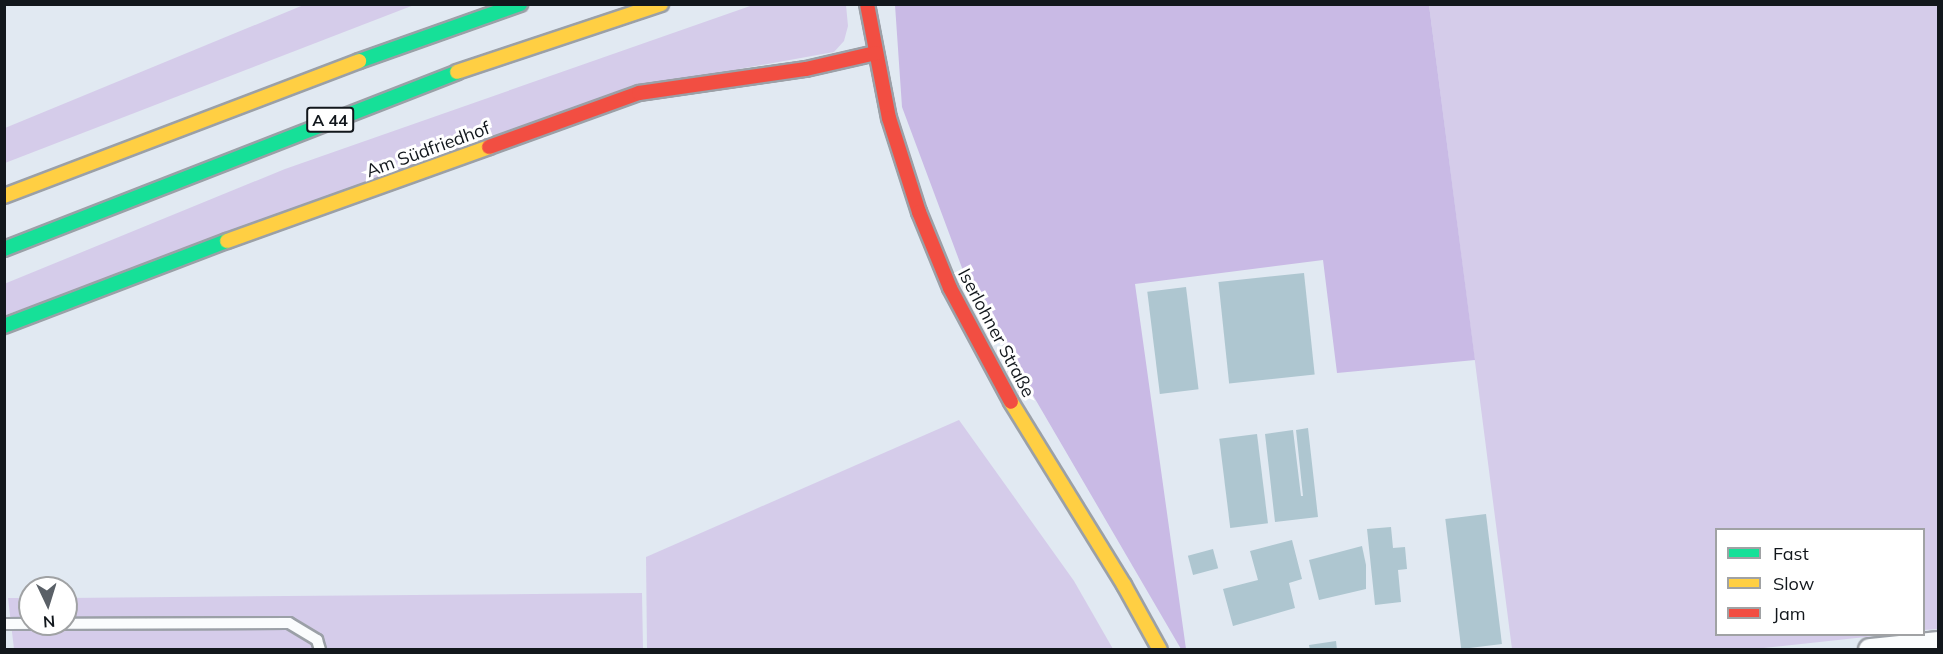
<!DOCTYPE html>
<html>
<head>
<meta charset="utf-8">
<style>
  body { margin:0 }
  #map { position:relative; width:1943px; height:654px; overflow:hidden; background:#e1e9f2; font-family:Mulish,sans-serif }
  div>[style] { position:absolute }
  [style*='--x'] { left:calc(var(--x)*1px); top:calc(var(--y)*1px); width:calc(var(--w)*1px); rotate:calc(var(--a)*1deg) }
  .green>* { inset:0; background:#d5ccea }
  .forest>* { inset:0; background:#c9bae5 }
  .building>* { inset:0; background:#aec6d0; transform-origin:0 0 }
  .roads { filter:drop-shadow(2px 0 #9ba0a7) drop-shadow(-2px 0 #9ba0a7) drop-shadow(0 2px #9ba0a7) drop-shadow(0 -2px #9ba0a7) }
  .lane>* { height:10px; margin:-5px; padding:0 5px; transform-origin:5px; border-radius:5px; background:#fafcfd }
  .street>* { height:22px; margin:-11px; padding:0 11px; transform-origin:11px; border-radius:11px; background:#fafcfd }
  .fast>* { height:14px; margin:-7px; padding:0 7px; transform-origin:7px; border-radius:7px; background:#16e098 }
  .slow>* { height:14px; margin:-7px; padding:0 7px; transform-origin:7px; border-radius:7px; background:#ffcf43 }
  .jam>* { height:14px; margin:-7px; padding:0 7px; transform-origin:7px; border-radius:7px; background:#f24e42 }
  span { translate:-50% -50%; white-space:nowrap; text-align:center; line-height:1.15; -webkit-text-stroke:6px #fff; paint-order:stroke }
  .shield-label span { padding:2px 4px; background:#fff; border:2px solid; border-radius:4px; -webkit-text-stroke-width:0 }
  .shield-label { font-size:16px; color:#12171c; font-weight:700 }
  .street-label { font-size:18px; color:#12171c }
  .frame { position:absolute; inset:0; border:6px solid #12171c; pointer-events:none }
  .legend { position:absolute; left:1715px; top:528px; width:210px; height:108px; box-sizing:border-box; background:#fff; border:2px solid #a0a2a4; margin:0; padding:8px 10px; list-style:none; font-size:18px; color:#12171c }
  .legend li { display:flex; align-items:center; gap:12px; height:30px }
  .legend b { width:30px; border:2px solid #a0a2a4 }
  .north { position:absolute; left:18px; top:576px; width:60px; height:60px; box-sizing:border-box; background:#fff; border:2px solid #a0a2a4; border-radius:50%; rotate:176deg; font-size:16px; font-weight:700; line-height:24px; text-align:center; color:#12171c }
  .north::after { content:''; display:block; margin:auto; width:21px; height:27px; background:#5a6067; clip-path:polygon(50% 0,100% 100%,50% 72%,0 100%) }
</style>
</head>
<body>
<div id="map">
  <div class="green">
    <div style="clip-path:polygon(306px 4px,414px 5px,5px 163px,5px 128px)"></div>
    <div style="clip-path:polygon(753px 5px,846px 5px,848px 26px,844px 41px,834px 52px,739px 69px,5px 315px,4px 284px,285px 169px)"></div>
    <div style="clip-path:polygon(1429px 5px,1938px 5px,1938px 629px,1924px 630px,1924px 530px,1716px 530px,1716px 634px,1884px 635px,1745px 650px,1512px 649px)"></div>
    <div style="clip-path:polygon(959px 420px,1074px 581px,1113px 649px,647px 649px,646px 557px)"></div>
    <div style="clip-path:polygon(642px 593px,643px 649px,14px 649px,8px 598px,30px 598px,30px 624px,66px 624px,66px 598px)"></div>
  </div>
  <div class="forest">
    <div style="clip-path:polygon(895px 5px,1429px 5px,1475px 360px,1337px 373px,1323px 260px,1135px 284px,1186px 649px,1181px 649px,968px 284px,902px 107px)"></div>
  </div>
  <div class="building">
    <div style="left:1304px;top:273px;width:102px;height:86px;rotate:84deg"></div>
    <div style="left:1186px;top:287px;width:103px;height:39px;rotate:83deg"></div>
    <div style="clip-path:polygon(1308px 428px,1318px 517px,1275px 522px,1265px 434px,1293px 430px,1301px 496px,1303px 496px,1296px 430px)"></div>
    <div style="left:1257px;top:434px;width:90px;height:38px;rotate:83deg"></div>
    <div style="left:1486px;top:514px;width:131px;height:41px;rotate:83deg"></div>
    <div style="clip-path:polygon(1391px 527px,1393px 548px,1405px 547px,1407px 569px,1398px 570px,1401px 602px,1375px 605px,1367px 529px)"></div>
    <div style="clip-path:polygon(1292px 540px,1302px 579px,1289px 583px,1295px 608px,1233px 626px,1223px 589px,1258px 580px,1250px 551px)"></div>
    <div style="clip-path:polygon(1362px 546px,1366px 565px,1366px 589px,1319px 600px,1309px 560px)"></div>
    <div style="left:1213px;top:549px;width:20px;height:26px;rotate:75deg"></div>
    <div style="clip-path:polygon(1336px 641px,1337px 650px,1310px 650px,1309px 645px)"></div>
  </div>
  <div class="roads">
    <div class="lane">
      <div style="--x:4;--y:624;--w:285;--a:-0.2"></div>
      <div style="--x:289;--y:623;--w:33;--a:31"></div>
      <div style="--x:317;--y:640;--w:10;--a:73"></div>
    </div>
    <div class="street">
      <div style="--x:1870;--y:650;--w:68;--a:-5.9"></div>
    </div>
    <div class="fast">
      <div style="--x:359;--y:61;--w:171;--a:-19.5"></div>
      <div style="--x:4;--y:249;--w:486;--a:-21.3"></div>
      <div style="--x:4;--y:326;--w:239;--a:-20.9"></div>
    </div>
    <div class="slow">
      <div style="--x:457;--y:72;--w:215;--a:-18.4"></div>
      <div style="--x:4;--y:196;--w:380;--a:-20.8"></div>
      <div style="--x:227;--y:241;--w:278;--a:-19.7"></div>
      <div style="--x:1011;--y:402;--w:215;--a:58.3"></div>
      <div style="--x:1124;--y:585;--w:74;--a:61"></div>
    </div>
    <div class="jam">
      <div style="--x:867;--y:4;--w:116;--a:79.1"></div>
      <div style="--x:889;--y:118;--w:99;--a:72.3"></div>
      <div style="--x:919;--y:212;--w:82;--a:67.8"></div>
      <div style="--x:950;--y:288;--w:129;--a:61.8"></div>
      <div style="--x:489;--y:147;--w:159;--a:-19.8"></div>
      <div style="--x:639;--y:93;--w:169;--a:-8.2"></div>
      <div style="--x:806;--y:69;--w:72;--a:-12.9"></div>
    </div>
  </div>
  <div class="shield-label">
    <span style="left:330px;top:120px">A 44</span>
  </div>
  <div class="street-label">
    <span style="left:428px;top:150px;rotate:-20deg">Am Südfriedhof</span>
    <span style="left:996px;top:333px;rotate:62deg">Iserlohner Straße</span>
  </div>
  <div class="frame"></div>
  <ul class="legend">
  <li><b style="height:8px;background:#16e098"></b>Fast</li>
  <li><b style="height:8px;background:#ffcf43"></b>Slow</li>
  <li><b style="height:8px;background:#f24e42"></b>Jam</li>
  </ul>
  <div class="north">N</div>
</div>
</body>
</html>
